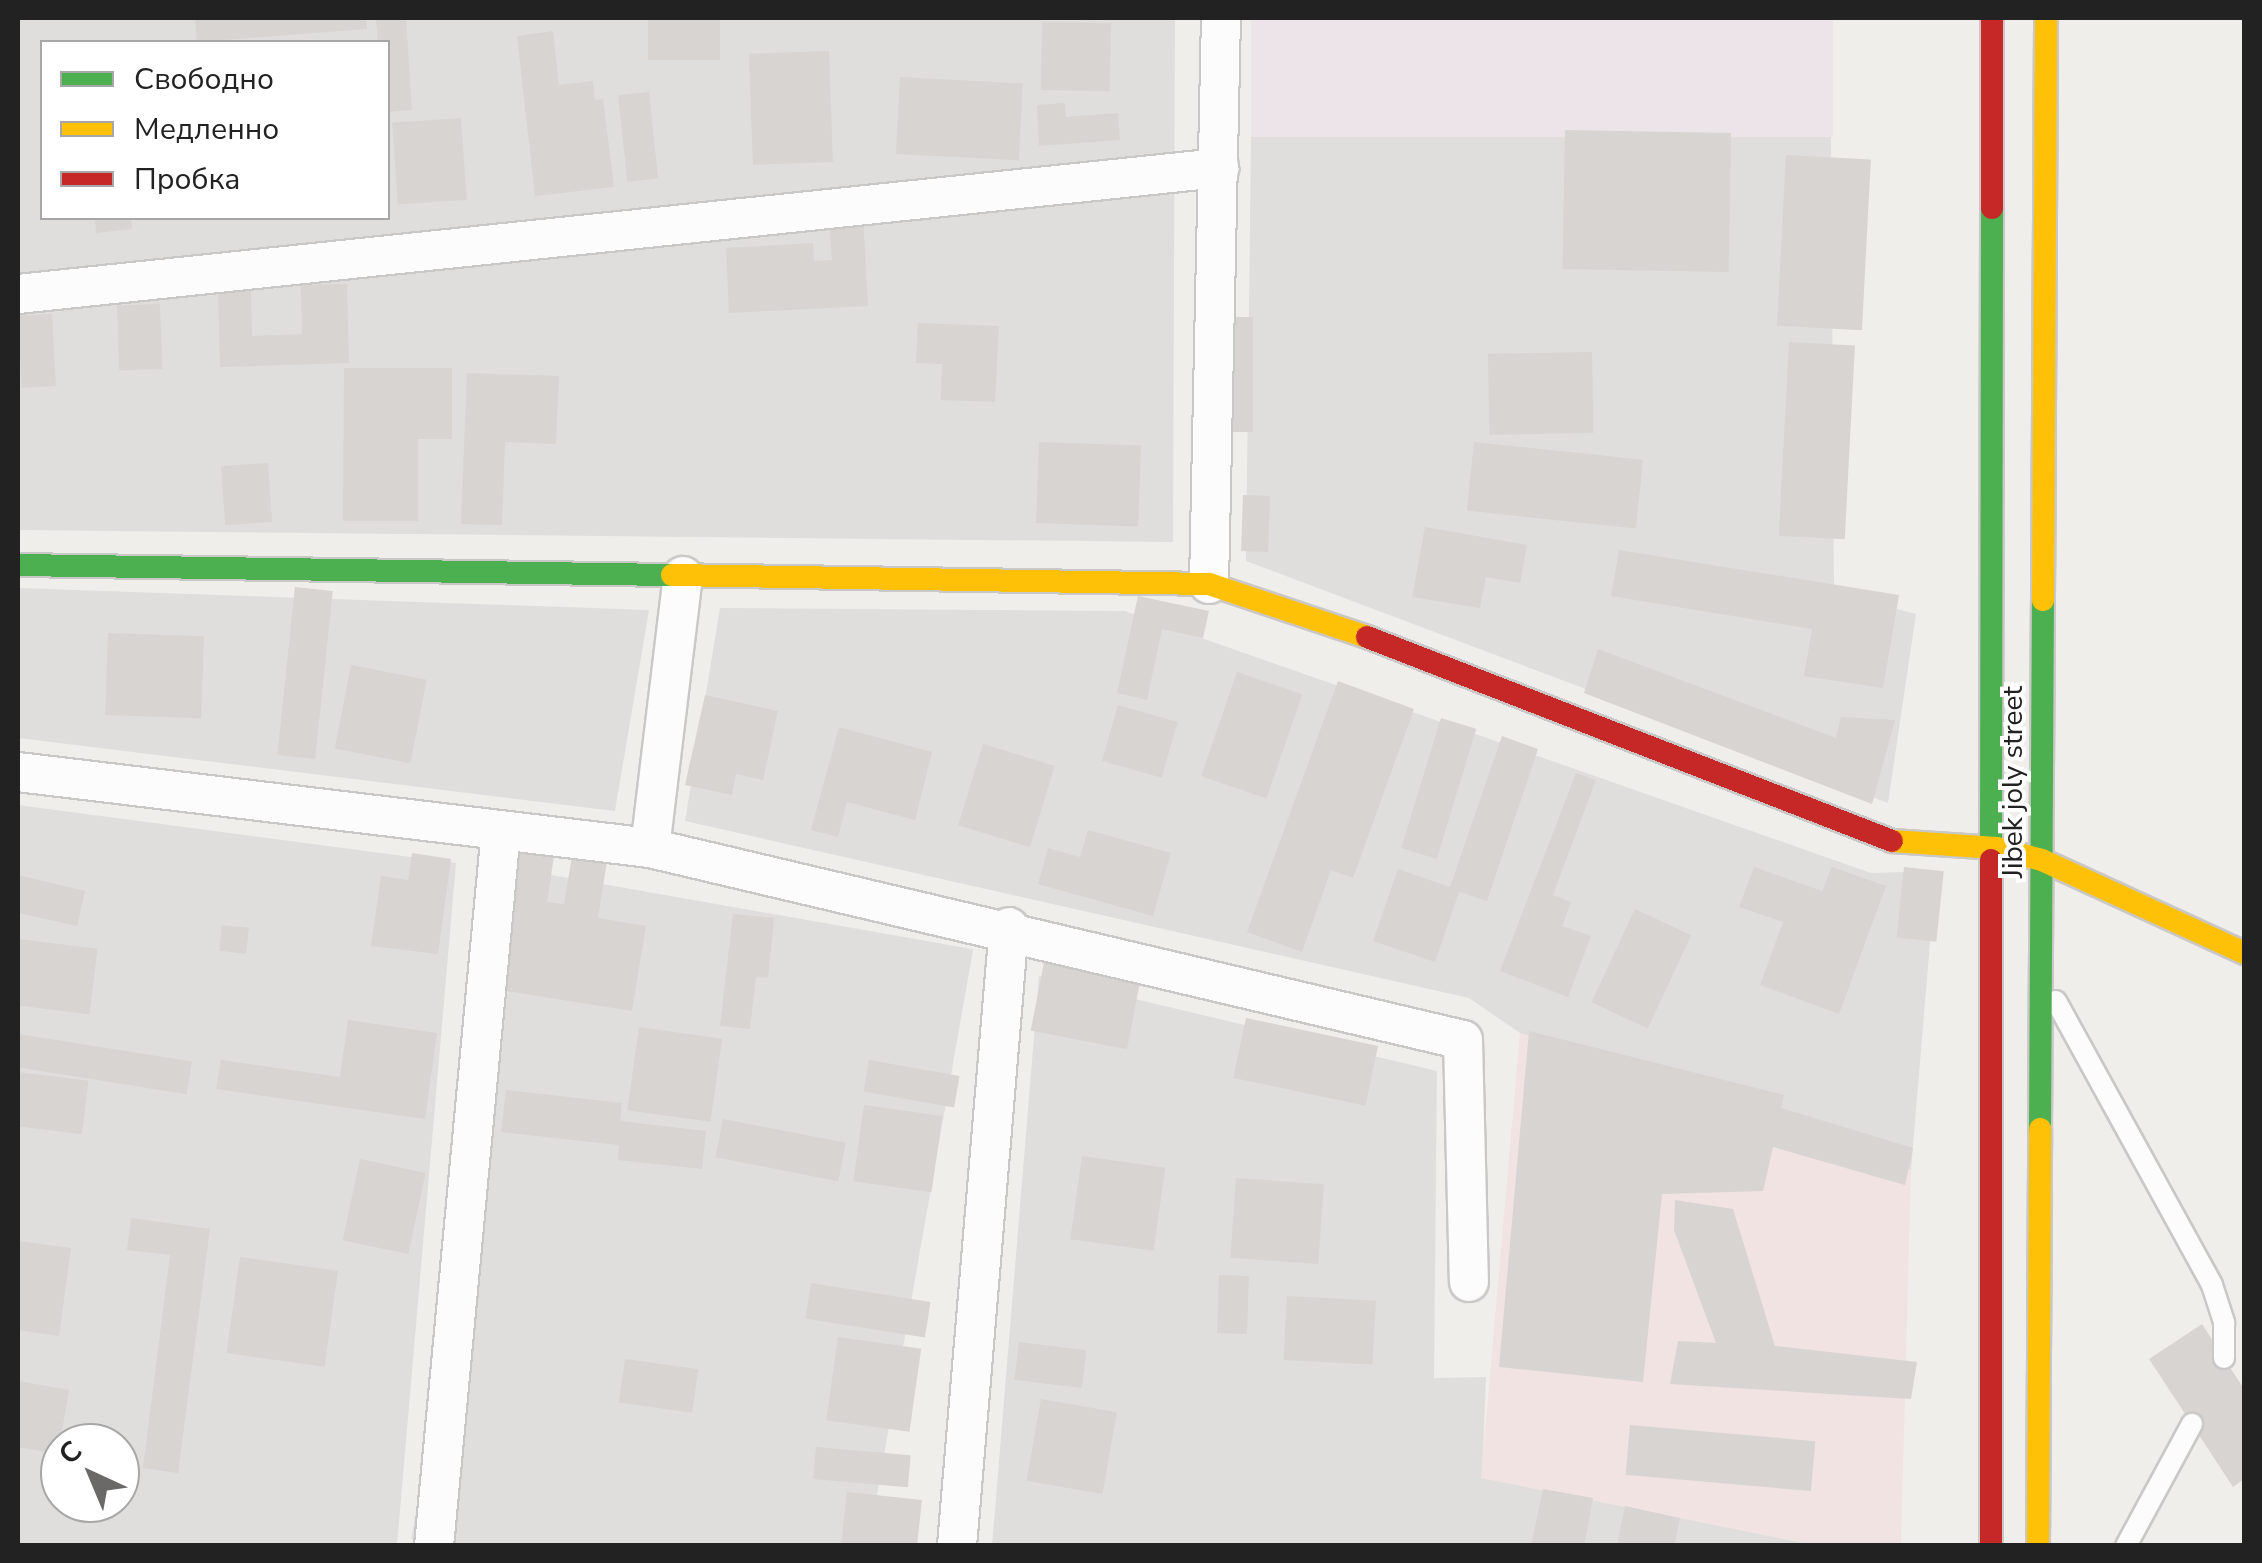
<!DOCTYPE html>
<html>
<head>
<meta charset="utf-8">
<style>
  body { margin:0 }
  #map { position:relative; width:2262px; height:1563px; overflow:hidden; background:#f0eeeb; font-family:"Nunito Sans",sans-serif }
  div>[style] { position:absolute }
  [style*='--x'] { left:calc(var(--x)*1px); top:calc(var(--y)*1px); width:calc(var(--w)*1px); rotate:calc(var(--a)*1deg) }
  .residential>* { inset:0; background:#dfdedc; transform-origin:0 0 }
  .commercial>* { inset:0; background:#f1e3e1 }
  .industrial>* { inset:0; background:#ede4e9; transform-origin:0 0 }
  .building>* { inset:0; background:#d7d4d2; transform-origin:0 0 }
  .roads { filter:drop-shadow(2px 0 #c9c8c7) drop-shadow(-2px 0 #c9c8c7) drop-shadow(0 2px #c9c8c7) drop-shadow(0 -2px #c9c8c7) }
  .lane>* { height:20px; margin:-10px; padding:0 10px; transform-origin:10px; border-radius:10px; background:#fdfcfc }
  .street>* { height:38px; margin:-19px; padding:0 19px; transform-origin:19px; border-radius:19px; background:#fdfcfc }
  .fast>* { height:22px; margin:-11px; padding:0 11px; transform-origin:11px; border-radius:11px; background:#4caf50 }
  .slow>* { height:22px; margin:-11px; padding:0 11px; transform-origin:11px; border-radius:11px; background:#ffc107 }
  .jam>* { height:22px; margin:-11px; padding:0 11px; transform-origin:11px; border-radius:11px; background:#c62828 }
  span { translate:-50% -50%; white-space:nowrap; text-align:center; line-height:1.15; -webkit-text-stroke:8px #fff; paint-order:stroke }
  .street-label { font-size:28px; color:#222 }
  .frame { position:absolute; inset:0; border:20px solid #222; pointer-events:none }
  .legend { position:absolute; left:40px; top:40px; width:350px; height:180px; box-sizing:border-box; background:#fff; border:2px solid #a7a7a7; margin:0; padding:12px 18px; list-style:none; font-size:30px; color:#222 }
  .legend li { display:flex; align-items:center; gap:20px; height:50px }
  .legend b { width:50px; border:2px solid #a7a7a7 }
  .north { position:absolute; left:40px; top:1423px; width:100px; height:100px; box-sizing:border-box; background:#fff; border:2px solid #a7a7a7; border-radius:50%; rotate:316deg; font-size:28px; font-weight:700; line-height:40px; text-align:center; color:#222 }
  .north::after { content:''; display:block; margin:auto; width:35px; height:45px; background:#6a6968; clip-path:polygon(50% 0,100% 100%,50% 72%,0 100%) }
</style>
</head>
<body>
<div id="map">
  <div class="residential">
    <div style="clip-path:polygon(evenodd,18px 18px,1175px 18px,1173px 542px,18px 530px,18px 18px,42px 42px,388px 42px,388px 218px,42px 218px,42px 42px)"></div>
    <div style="clip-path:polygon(1831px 134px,1834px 592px,1916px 614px,1888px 803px,1246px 561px,1251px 137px)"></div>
    <div style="clip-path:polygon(18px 588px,649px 610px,615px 811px,18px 738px)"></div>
    <div style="clip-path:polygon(720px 608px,1125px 611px,1871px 873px,1936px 871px,1911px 1170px,1520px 1033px,1469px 998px,685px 821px)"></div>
    <div style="clip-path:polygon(evenodd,18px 805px,456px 863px,397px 1545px,18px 1546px,18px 805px,60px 1443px,120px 1443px,120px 1503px,60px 1503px,60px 1443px)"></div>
    <div style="left:529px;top:871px;width:451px;height:678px;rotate:10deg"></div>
    <div style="clip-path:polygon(1039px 976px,1437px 1071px,1434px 1378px,1486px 1377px,1482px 1477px,1814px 1545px,992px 1546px)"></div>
  </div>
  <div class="commercial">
    <div style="clip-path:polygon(1520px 1033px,1911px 1170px,1901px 1545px,1814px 1545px,1481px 1478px)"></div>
  </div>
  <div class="industrial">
    <div style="left:1251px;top:18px;width:582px;height:119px"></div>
  </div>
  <div class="building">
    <div style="clip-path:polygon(195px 18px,366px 18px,367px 29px,197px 42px)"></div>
    <div style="clip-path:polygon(376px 18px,406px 18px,412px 110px,388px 112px,388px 42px,378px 42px)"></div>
    <div style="left:648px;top:18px;width:72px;height:42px"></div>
    <div style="left:1042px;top:22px;width:69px;height:68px;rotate:1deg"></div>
    <div style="clip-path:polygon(553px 31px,559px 85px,593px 81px,595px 100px,603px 99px,614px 187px,535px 196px,517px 36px)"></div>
    <div style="left:829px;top:51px;width:111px;height:80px;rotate:88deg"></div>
    <div style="left:900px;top:77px;width:123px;height:77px;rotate:3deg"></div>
    <div style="left:649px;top:92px;width:87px;height:31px;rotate:84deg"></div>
    <div style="clip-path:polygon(1065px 103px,1066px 117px,1118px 113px,1120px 140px,1039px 146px,1037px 105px)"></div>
    <div style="left:461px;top:118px;width:82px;height:69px;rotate:86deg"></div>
    <div style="left:1565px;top:130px;width:166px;height:139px;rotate:1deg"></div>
    <div style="left:1786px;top:155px;width:85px;height:171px;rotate:3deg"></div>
    <div style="clip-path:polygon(863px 217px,868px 306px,729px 313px,726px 248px,813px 243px,814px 261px,832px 260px,829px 218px)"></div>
    <div style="clip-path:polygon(95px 218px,131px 218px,132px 229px,96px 233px)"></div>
    <div style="clip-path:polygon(347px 284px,349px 363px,220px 367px,218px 288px,251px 287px,252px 336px,302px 334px,301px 285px)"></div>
    <div style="left:160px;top:304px;width:65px;height:43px;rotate:88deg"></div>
    <div style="left:52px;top:314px;width:72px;height:34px;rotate:87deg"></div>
    <div style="left:1253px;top:317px;width:115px;height:26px;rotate:90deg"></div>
    <div style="clip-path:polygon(918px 323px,999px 326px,995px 402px,941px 400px,942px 364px,916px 363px)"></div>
    <div style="left:1789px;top:342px;width:66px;height:194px;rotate:3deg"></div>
    <div style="left:1592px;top:352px;width:81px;height:104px;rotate:89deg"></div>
    <div style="clip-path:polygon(344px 368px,452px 368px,452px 439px,418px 439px,418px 521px,343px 521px)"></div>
    <div style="clip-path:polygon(467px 373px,559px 376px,556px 444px,505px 442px,502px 525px,461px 524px)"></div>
    <div style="left:1039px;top:442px;width:102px;height:81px;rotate:2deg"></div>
    <div style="left:1474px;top:442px;width:170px;height:69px;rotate:6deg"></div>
    <div style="left:268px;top:463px;width:59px;height:47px;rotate:86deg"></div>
    <div style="left:1243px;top:495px;width:27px;height:56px;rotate:2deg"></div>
    <div style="clip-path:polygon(1425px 527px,1527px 545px,1520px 583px,1486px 577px,1480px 608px,1412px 597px)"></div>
    <div style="clip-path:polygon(1619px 550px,1899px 595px,1883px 688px,1804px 676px,1812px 629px,1611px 596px)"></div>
    <div style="left:295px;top:587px;width:38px;height:169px;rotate:6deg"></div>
    <div style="clip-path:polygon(1138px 596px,1209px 611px,1203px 638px,1162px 629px,1147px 700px,1117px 693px)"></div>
    <div style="left:108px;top:633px;width:96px;height:82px;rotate:2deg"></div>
    <div style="clip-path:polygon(1598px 649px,1836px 738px,1841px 717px,1895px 720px,1872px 804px,1584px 693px)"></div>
    <div style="left:351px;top:665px;width:77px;height:85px;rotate:11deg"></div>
    <div style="left:1237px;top:672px;width:69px;height:110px;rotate:19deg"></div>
    <div style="clip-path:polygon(1338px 681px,1414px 709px,1353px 878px,1331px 870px,1302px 952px,1247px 932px)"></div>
    <div style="clip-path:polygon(705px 695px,778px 711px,763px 780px,736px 774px,732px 795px,685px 785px)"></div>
    <div style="left:1118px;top:705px;width:62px;height:58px;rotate:16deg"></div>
    <div style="left:1441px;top:718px;width:37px;height:136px;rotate:17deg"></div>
    <div style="clip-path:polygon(839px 727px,932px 752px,915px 820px,847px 802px,838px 837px,811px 830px)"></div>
    <div style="clip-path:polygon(1502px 736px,1538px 749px,1487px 901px,1459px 892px,1435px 962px,1373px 941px,1398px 869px,1450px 887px)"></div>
    <div style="left:983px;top:744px;width:75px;height:85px;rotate:17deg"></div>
    <div style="clip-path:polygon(1576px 773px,1596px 780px,1553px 895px,1571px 902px,1562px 926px,1591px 936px,1568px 997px,1500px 971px)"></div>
    <div style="clip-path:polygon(1088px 830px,1171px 853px,1153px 916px,1038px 884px,1048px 848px,1080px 857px)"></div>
    <div style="clip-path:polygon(516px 850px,554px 856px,547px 902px,564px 904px,573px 850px,608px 855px,598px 918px,646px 926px,632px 1011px,494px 989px)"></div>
    <div style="clip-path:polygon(412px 853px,451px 859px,438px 954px,371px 946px,381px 876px,408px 880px)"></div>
    <div style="clip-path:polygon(1754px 867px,1822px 891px,1832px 867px,1886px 886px,1839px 1014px,1760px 985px,1783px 922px,1739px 907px)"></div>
    <div style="left:1904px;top:867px;width:40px;height:71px;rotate:6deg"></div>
    <div style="clip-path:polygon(18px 875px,85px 891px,77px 926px,18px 913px)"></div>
    <div style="left:1635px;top:909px;width:62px;height:103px;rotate:25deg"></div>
    <div style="clip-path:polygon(733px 914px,774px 918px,768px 978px,756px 977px,750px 1029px,720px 1026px)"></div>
    <div style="left:222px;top:925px;width:27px;height:26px;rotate:6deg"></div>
    <div style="left:18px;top:939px;width:80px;height:66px;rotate:7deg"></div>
    <div style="left:1045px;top:957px;width:98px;height:75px;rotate:11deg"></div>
    <div style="left:1246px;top:1018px;width:135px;height:61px;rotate:12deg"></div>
    <div style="clip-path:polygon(348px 1020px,437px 1033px,425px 1119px,216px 1089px,221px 1060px,340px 1077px)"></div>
    <div style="left:639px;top:1027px;width:84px;height:84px;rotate:8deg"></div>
    <div style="clip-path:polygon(1529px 1031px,1784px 1095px,1781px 1108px,1913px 1148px,1905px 1185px,1773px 1147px,1763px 1191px,1662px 1194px,1643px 1382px,1499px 1367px)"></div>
    <div style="left:18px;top:1034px;width:176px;height:33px;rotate:9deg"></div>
    <div style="left:869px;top:1060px;width:92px;height:32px;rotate:10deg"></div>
    <div style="left:18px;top:1072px;width:71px;height:54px;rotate:7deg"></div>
    <div style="clip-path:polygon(506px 1090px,622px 1103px,620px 1121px,706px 1131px,702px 1169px,618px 1160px,619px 1145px,501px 1132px)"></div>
    <div style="left:864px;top:1105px;width:79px;height:77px;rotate:8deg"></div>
    <div style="left:723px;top:1119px;width:125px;height:39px;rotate:11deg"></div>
    <div style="left:1082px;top:1156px;width:84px;height:84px;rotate:8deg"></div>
    <div style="left:360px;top:1159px;width:67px;height:83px;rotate:12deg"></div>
    <div style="left:1236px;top:1178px;width:88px;height:80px;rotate:4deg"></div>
    <div style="clip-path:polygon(1675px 1200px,1733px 1209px,1775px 1346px,1917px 1362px,1911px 1399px,1670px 1384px,1678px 1341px,1716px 1343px,1674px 1230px)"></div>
    <div style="clip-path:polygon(131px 1218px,210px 1229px,178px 1473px,143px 1468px,170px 1255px,127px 1250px)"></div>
    <div style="clip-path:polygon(18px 1241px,71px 1248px,59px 1336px,18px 1330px)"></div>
    <div style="left:240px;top:1257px;width:99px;height:97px;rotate:8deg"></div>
    <div style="left:1219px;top:1275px;width:30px;height:58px;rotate:2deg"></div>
    <div style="left:811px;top:1283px;width:121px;height:36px;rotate:9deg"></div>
    <div style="left:1287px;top:1296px;width:89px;height:64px;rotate:3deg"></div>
    <div style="clip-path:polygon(2202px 1324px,2244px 1389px,2244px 1479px,2233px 1487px,2149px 1359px)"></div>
    <div style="left:838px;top:1337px;width:84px;height:84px;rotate:8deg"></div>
    <div style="left:1019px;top:1342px;width:68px;height:38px;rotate:7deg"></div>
    <div style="left:625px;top:1359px;width:74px;height:44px;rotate:8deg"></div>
    <div style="clip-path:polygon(18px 1381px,69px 1390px,58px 1454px,18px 1447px)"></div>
    <div style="left:1041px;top:1399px;width:77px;height:83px;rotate:10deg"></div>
    <div style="left:1630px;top:1425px;width:186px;height:50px;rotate:5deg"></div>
    <div style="left:816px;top:1447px;width:95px;height:32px;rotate:5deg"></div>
    <div style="clip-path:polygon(1543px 1489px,1593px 1498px,1584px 1546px,1531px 1546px)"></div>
    <div style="clip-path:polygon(847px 1492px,922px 1500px,917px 1546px,841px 1546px)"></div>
    <div style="clip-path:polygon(1625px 1506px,1680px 1518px,1674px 1546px,1617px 1546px)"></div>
  </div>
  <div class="roads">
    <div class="lane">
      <div style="--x:2056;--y:1001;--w:324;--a:61.2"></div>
      <div style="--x:2212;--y:1285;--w:40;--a:72"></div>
      <div style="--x:2224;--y:1323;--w:35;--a:90"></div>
      <div style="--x:2126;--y:1546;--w:139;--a:-61.6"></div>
    </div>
    <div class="street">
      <div style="--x:18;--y:294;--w:1208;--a:-5.99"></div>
      <div style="--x:1209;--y:584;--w:566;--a:-88.79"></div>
      <div style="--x:18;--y:772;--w:637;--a:6.86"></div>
      <div style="--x:650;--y:848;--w:835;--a:13.29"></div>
      <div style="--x:1463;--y:1040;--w:242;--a:88.6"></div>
      <div style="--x:650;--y:848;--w:274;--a:-83.1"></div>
      <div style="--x:434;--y:1546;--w:719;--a:-84.65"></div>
      <div style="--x:957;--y:1546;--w:621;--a:-85.2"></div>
    </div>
    <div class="fast">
      <div style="--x:18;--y:565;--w:654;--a:0.88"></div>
      <div style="--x:1991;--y:860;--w:652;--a:-89.91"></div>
      <div style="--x:2040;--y:1129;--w:529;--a:-89.68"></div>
    </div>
    <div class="slow">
      <div style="--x:672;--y:575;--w:537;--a:0.96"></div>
      <div style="--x:1209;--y:584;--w:167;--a:18.5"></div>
      <div style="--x:2043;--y:600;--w:582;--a:-89.7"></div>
      <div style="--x:1892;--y:841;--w:104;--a:3.9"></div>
      <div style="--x:1996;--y:848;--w:48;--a:14.6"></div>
      <div style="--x:2042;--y:860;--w:222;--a:24.7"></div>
      <div style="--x:2038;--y:1546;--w:417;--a:-89.7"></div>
    </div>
    <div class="jam">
      <div style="--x:1992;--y:208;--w:190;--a:-90"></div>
      <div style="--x:1367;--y:637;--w:563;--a:21.23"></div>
      <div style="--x:1991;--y:1546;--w:686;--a:-90"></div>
    </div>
  </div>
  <div class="street-label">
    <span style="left:2013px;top:782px;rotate:-90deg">Jibek joly street</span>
  </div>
  <div class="frame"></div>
  <ul class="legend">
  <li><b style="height:12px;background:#4caf50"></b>Свободно</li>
  <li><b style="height:12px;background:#ffc107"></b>Медленно</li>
  <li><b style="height:12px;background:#c62828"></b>Пробка</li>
  </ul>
  <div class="north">С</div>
</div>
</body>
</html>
